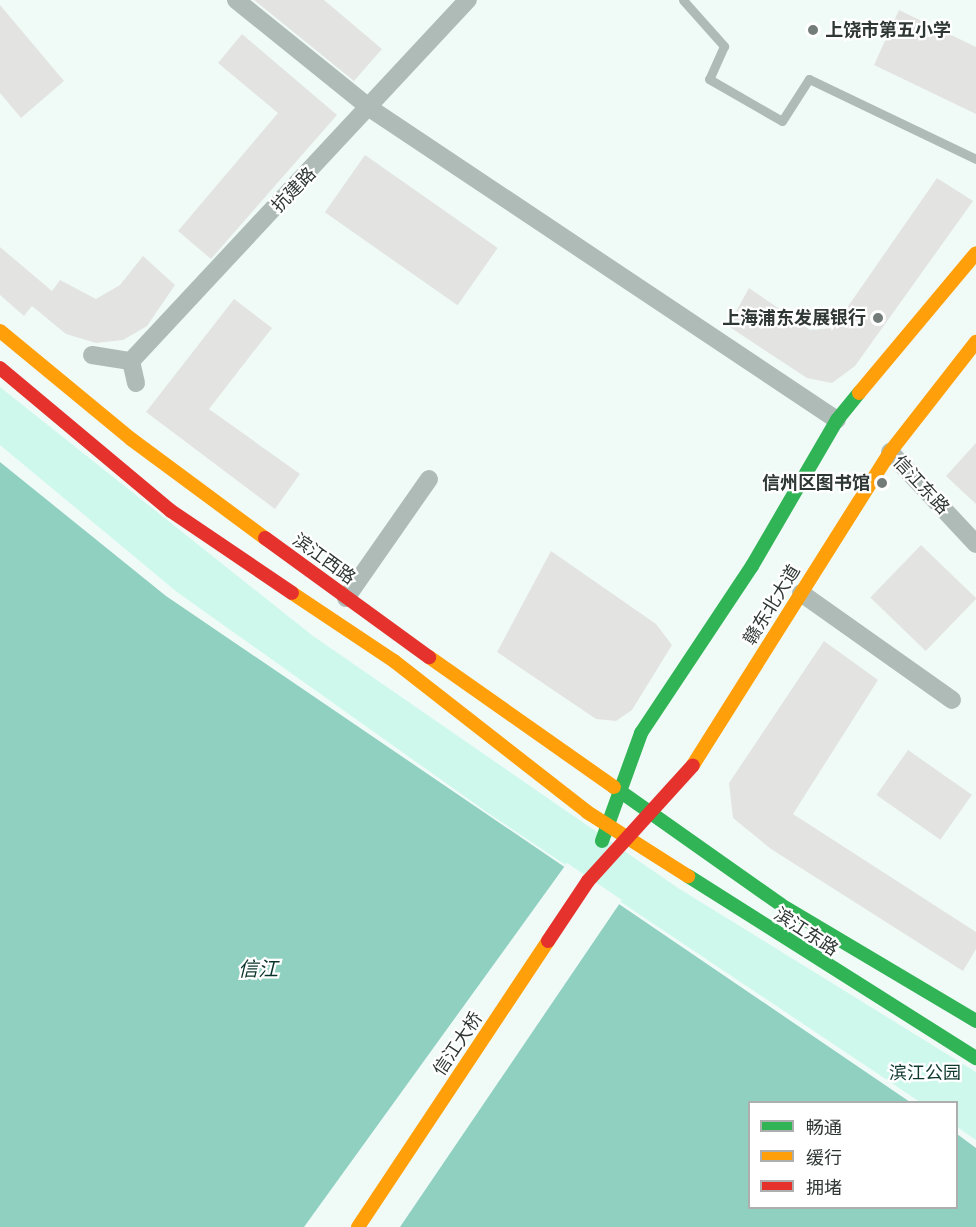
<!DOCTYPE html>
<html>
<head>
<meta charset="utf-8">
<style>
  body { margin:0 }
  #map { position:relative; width:976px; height:1227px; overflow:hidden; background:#f0fbf8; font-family:"DM Sans","Noto Sans SC",sans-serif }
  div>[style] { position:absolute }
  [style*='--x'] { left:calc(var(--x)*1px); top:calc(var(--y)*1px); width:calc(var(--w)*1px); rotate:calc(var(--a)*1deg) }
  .green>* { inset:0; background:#cef8ec }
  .water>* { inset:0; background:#90d0c0 }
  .pier>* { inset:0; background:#f0fbf8 }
  .building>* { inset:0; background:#e3e4e2; transform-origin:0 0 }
  .lane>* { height:9px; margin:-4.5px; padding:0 4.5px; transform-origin:4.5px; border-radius:4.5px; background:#afbbb7 }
  .street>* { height:18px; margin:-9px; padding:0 9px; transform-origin:9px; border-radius:9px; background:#afbbb7 }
  .fast>* { height:14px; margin:-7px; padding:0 7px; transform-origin:7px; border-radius:7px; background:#30b455 }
  .slow>* { height:14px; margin:-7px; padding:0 7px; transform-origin:7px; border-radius:7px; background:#ff9f0a }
  .jam>* { height:14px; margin:-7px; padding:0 7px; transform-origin:7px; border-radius:7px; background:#e5322d }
  .dots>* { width:16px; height:16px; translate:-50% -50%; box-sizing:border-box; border:3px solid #fff; border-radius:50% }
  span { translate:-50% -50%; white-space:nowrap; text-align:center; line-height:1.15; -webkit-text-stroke:4.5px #fff; paint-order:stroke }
  .poi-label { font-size:18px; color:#2f3734; font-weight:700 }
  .left { translate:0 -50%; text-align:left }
  .right { translate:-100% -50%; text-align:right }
  .street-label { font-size:18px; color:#2f3734 }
  .park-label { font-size:18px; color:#0f382f }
  .water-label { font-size:20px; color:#09332a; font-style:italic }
  .legend { position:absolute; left:748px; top:1101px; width:210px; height:108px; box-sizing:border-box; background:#fff; border:2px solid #acafae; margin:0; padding:8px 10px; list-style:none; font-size:18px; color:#2f3734 }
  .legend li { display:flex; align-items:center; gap:12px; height:30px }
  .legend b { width:30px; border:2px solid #acafae }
</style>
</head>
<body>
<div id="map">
  <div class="green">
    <div style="clip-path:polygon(0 387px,313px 636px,678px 888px,976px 1072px,976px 1140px,957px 1127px,956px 1102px,920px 1102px,488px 813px,177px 592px,0 445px)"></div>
  </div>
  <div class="water">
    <div style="clip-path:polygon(0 462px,166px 596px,910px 1102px,750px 1102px,750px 1208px,956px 1208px,957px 1134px,976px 1148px,976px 1227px,0 1227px)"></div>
  </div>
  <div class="pier">
    <div style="clip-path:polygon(567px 863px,622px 900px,400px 1227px,304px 1227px)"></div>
  </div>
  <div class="building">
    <div style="clip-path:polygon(254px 0,324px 0,382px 49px,354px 81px)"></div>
    <div style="clip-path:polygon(0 5px,64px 81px,21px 118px,0 93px)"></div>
    <div style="clip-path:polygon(899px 10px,976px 47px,976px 114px,874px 65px)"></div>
    <div style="clip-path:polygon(242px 34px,337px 115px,211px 259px,178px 231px,278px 113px,218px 63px)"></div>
    <div style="left:365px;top:155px;width:162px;height:70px;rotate:35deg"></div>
    <div style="clip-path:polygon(937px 178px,973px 201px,855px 366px,832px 383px,807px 378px,728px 326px,749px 288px,810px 330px,833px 328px)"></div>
    <div style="clip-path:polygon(0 247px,52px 291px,60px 280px,96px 299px,120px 285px,143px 256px,175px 285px,147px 326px,123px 340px,96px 343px,66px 334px,32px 306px,24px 316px,0 295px)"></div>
    <div style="clip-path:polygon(234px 299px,272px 328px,209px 409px,300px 474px,275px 509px,146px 412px)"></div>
    <div style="clip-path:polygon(976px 443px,976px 504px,946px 476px)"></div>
    <div style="left:921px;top:545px;width:77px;height:73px;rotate:44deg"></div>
    <div style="clip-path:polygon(551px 551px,656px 624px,672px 645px,632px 710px,616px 721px,596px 719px,497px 652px)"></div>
    <div style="clip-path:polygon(824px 641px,878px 680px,793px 814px,976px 932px,976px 949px,963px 971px,771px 849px,733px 818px,729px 783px)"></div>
    <div style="left:908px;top:750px;width:78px;height:55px;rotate:35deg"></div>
  </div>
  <div class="lane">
    <div style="--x:683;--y:0;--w:62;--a:48.3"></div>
    <div style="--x:724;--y:46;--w:36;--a:114"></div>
    <div style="--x:709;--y:79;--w:84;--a:29.9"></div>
    <div style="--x:782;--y:121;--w:50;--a:-57.3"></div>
    <div style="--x:809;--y:79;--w:185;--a:25.6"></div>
  </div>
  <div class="street">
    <div style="--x:236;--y:0;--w:174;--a:38.9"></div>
    <div style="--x:371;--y:109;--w:560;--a:33.72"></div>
    <div style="--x:92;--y:355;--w:39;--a:9"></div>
    <div style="--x:136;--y:383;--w:23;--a:-103"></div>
    <div style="--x:131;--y:361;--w:494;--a:-47"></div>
    <div style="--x:890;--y:452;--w:126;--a:46.9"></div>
    <div style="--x:801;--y:593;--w:185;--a:35.3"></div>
    <div style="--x:346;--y:598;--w:145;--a:-55.1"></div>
  </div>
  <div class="fast">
    <div style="--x:614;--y:787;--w:204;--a:35.2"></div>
    <div style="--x:781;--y:905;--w:227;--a:30.7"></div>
    <div style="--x:602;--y:841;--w:115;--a:-70.1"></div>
    <div style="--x:641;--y:733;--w:201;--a:-56.4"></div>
    <div style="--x:752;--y:566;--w:169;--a:-59.8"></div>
    <div style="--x:837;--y:420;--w:35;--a:-51"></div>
    <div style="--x:688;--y:876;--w:341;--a:32.3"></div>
  </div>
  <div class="slow">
    <div style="--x:0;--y:331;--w:170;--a:39.5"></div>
    <div style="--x:131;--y:439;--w:167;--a:36.5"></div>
    <div style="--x:859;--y:393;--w:182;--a:-50.1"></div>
    <div style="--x:292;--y:593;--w:123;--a:33.7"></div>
    <div style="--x:394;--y:661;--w:245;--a:38"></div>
    <div style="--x:587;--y:812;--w:120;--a:32.4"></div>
    <div style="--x:429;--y:657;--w:226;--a:35.1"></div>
    <div style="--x:693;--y:765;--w:370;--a:-57.8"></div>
    <div style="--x:890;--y:452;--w:140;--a:-52"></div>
    <div style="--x:358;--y:1227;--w:343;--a:-56.4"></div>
  </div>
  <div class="jam">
    <div style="--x:0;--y:368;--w:223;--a:39.9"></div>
    <div style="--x:171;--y:511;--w:146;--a:34.1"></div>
    <div style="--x:265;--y:538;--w:203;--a:36"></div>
    <div style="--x:548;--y:941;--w:72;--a:-56.3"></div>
    <div style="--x:588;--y:881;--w:156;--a:-47.8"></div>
  </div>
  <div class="dots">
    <div style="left:813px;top:30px;background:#737c79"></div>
    <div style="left:878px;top:318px;background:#737c79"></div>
    <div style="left:882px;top:483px;background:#737c79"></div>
  </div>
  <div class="poi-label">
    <span class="left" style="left:825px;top:30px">上饶市第五小学</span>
    <span class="right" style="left:866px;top:318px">上海浦东发展银行</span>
    <span class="right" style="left:870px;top:483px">信州区图书馆</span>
  </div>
  <div class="street-label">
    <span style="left:294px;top:190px;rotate:-46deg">抗建路</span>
    <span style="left:921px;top:485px;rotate:47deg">信江东路</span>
    <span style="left:324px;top:559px;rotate:36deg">滨江西路</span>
    <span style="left:772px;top:605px;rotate:-58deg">赣东北大道</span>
    <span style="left:806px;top:932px;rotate:33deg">滨江东路</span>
    <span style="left:458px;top:1044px;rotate:-56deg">信江大桥</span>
  </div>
  <div class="park-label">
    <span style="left:925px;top:1073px">滨江公园</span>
  </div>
  <div class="water-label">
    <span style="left:258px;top:969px">信江</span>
  </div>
  <ul class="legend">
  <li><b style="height:8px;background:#30b455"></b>畅通</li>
  <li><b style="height:8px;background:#ff9f0a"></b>缓行</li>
  <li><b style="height:8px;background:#e5322d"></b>拥堵</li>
  </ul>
</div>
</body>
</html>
